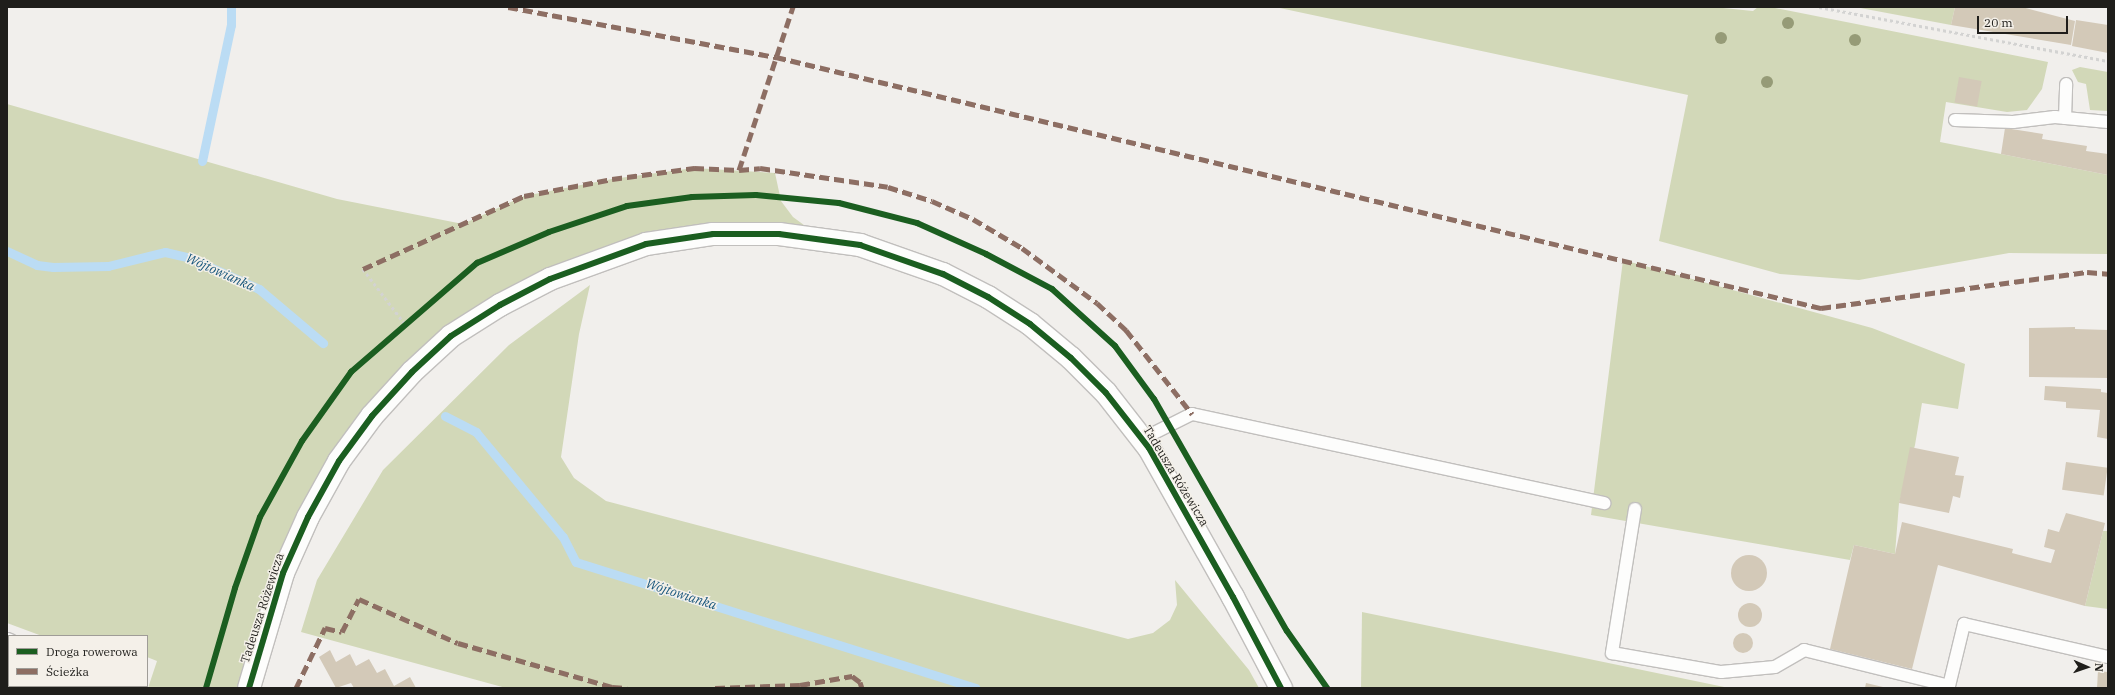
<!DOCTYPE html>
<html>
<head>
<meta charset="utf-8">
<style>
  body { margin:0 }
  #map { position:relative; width:2115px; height:695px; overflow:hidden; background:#f1efec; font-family:"IBM Plex Serif",serif }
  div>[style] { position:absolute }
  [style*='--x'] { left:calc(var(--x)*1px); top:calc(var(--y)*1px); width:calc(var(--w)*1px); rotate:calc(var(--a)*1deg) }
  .green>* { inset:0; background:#d2d8b8 }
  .stream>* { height:9px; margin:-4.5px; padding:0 4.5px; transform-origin:4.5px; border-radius:4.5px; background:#bbdcf4 }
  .building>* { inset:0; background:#d3c9b8; transform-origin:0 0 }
  .round { border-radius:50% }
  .path>* { height:2.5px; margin-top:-1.25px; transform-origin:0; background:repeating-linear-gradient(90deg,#d3d3d2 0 3px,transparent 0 6px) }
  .roads { filter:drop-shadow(1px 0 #c1bfbd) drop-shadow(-1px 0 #c1bfbd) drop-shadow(0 1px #c1bfbd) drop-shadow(0 -1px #c1bfbd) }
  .lane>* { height:12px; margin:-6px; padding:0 6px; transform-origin:6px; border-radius:6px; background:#fdfdfc }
  .secondary>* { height:22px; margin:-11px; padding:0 11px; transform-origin:11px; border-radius:11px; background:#fdfdfc }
  .quiet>* { height:5px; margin-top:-2.5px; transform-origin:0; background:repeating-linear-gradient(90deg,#8d6e63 0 10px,transparent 0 15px) }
  .cycleway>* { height:6px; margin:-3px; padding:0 3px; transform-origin:3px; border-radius:3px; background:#1b5e20 }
  .trees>* { width:12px; height:12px; margin:-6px; border-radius:50%; background:#969b77 }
  span { translate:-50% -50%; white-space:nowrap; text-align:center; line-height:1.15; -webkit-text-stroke:3px #f4f0e9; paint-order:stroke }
  .street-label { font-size:12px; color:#1f1e1b }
  .water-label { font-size:13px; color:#18567c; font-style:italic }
  .frame { position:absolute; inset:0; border:8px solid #1f1e1b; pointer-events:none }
  .legend { position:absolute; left:8px; top:635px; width:140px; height:52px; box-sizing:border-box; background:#f4f0e9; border:1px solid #9f9c97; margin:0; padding:5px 7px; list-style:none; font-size:12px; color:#1f1e1b }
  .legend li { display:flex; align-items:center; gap:8px; height:20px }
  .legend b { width:20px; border:1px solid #9f9c97 }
  .north { position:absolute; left:2067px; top:647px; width:40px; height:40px; -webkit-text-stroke:3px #f4f0e9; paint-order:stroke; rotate:92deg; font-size:11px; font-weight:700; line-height:16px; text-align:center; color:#1f1e1b }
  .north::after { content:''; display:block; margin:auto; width:14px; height:18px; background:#1f1e1b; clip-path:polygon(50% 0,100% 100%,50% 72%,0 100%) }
  .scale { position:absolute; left:1977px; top:16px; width:91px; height:18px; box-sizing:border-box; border:2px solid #1f1e1b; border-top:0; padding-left:5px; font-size:12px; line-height:14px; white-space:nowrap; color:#1f1e1b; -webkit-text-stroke:3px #f4f0e9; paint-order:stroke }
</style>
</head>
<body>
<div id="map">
  <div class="green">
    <div style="clip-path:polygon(1275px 7px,1713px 7px,1753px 11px,1758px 7px,1770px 7px,2048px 62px,2042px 89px,2027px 110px,2007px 112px,1946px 102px,1940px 142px,2108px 175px,2108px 254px,2009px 253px,1859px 280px,1780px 274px,1659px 241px,1688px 95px)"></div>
    <div style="clip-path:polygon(1855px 7px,1955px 7px,1951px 25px)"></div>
    <div style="clip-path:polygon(2080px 67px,2108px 72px,2108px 111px,2090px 110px,2086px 84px,2078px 82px,2072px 70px)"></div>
    <div style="clip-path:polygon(7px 104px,337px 199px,463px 224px,524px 196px,612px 179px,694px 168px,775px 173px,781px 201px,793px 217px,823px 239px,646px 244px,451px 336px,339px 461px,249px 688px,148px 688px,157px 661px,147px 657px,147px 636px,42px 636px,7px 623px)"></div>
    <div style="clip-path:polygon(1623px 260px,1872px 328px,1965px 364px,1958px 409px,1922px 403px,1915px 445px,1899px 503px,1895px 554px,1854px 545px,1850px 560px,1591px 515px)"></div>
    <div style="clip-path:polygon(590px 285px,579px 334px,561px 457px,574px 478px,606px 501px,1128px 639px,1153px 633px,1170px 620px,1177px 605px,1175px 580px,1249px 670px,1259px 688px,506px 688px,301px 632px,317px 580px,383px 470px,509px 345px)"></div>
    <div style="clip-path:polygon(2103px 531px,2108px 531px,2108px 609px,2085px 606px)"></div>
    <div style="clip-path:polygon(1362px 612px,1729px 688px,1361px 688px)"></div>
  </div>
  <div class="stream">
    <div style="--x:202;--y:161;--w:139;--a:-78"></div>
    <div style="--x:231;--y:25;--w:18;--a:-90"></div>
    <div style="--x:7;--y:251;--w:33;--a:25"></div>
    <div style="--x:37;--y:265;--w:16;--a:7"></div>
    <div style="--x:53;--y:267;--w:55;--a:-1"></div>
    <div style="--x:108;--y:266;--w:59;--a:-13.8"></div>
    <div style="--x:165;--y:252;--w:26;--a:13"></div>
    <div style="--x:190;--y:258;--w:76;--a:24.2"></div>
    <div style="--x:259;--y:289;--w:84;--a:40.2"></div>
    <div style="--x:445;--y:416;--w:35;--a:27"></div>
    <div style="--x:476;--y:432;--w:136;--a:50.4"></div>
    <div style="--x:563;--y:537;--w:28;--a:63"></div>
    <div style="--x:576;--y:562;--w:419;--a:17.5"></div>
  </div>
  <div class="building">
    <div style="clip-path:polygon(1955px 7px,2022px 7px,2075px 21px,2071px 45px,1951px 25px)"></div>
    <div style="clip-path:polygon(2076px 20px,2108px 25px,2108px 53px,2072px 46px)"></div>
    <div style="left:1959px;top:77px;width:23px;height:26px;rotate:10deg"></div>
    <div style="clip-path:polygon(2005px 128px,2043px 134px,2042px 139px,2087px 146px,2086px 151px,2108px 154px,2108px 175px,2001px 154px)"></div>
    <div style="clip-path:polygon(2075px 327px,2075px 329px,2108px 330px,2108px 378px,2029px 377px,2029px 328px)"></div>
    <div style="clip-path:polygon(2045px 386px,2101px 389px,2101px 392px,2108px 393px,2108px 439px,2097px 437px,2100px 410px,2066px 408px,2066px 402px,2044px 400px)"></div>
    <div style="clip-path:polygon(1910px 447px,1959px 457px,1955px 475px,1964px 476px,1960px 498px,1953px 496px,1949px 513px,1899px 503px)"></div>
    <div style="left:2066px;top:462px;width:42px;height:28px;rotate:8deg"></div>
    <div style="clip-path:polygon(2066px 513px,2105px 523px,2085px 606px,1938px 565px,1912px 669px,1830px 649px,1854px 545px,1895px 554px,1902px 522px,2013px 549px,2012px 553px,2051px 563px,2055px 550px,2044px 547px,2048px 529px,2059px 532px)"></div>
    <div class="round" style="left:1731px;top:555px;width:36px;height:36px"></div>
    <div class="round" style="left:1738px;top:603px;width:24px;height:24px"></div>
    <div class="round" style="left:1733px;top:633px;width:20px;height:20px"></div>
    <div style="clip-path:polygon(330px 650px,336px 662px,350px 654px,356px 666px,369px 659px,377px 673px,385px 669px,394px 686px,410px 677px,416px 688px,354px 688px,351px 683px,336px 688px,319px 657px)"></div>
    <div style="clip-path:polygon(2098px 671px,2108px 672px,2108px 688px,2097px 688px)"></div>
    <div style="clip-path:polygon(1866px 683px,1883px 687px,1883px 688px,1865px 688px)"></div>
  </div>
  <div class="path">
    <div style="--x:1819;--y:7;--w:294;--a:10.6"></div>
    <div style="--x:363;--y:269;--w:69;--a:52.6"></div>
  </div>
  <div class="roads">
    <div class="lane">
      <div style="--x:2065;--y:118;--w:34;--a:-88"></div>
      <div style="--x:1955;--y:120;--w:58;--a:2"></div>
      <div style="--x:2013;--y:122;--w:42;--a:-6.8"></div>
      <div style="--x:2055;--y:117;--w:53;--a:5.4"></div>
      <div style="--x:1142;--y:439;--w:56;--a:-26.6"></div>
      <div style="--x:1192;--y:414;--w:422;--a:12.2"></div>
      <div style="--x:1635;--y:509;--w:146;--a:99.1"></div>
      <div style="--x:1612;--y:653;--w:111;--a:9.9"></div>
      <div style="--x:1721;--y:672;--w:54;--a:-5.3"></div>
      <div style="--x:1775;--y:667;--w:34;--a:-30"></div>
      <div style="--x:1804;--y:650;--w:149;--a:13.9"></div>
      <div style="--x:1949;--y:686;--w:64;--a:-76.4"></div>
      <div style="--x:1964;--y:624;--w:148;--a:12.9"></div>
    </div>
    <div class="secondary">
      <div style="--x:7;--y:644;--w:2;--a:27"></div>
      <div style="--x:120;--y:686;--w:5;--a:22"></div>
      <div style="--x:249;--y:688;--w:120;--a:-73.5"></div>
      <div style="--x:283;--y:573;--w:61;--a:-65.9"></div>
      <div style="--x:308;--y:517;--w:64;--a:-61"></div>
      <div style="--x:339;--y:461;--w:56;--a:-53.7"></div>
      <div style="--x:372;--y:416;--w:59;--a:-47.7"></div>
      <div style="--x:412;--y:372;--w:53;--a:-42.7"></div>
      <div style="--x:451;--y:336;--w:58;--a:-32.3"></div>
      <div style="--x:500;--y:305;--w:56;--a:-27.5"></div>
      <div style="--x:550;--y:279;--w:102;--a:-20"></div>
      <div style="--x:646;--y:244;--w:68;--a:-8.5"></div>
      <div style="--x:713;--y:234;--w:66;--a:0"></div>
      <div style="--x:779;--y:234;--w:82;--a:7.7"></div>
      <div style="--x:860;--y:245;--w:88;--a:19.3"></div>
      <div style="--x:943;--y:274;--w:51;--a:27.1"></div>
      <div style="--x:988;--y:297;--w:50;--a:32.7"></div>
      <div style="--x:1030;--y:324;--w:53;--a:39.7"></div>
      <div style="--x:1071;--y:358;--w:49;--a:45"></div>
      <div style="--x:1106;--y:393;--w:70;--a:52"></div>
      <div style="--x:1149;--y:448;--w:171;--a:60.6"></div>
      <div style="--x:1233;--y:597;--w:103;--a:62.2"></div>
    </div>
  </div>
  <div class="quiet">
    <div style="--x:508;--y:7;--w:273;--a:10.6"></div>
    <div style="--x:776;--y:57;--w:1075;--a:13.51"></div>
    <div style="--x:1821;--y:308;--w:268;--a:-7.7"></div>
    <div style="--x:2087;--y:272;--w:21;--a:5"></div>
    <div style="--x:739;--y:170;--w:21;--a:-5"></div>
    <div style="--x:760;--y:168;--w:129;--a:8.4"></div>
    <div style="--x:888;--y:187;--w:46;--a:17.7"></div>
    <div style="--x:932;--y:201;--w:45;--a:23.7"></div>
    <div style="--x:973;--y:219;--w:57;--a:30.6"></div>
    <div style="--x:1022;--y:248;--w:93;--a:36.3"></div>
    <div style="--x:1097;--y:303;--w:40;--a:43"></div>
    <div style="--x:1126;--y:330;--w:107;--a:51.8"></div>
    <div style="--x:363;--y:269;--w:177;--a:-24.4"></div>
    <div style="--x:524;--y:196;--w:90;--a:-10.9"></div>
    <div style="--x:612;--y:179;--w:83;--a:-7.6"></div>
    <div style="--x:694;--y:168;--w:45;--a:2.5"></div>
    <div style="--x:739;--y:170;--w:172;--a:-71.7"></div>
    <div style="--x:296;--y:688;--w:67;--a:-64.2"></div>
    <div style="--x:325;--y:628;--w:17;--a:13"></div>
    <div style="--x:342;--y:632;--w:37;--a:-63"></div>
    <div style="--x:359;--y:599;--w:108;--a:24"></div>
    <div style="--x:458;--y:643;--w:160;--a:15.9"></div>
    <div style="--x:612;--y:687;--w:15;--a:4"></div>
    <div style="--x:715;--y:688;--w:85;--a:-2"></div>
    <div style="--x:800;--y:685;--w:53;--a:-9.8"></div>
    <div style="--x:852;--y:676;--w:10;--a:37"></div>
    <div style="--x:860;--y:682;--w:6;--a:72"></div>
  </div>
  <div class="cycleway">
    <div style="--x:206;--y:688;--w:104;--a:-73.8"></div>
    <div style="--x:235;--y:588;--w:75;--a:-70.6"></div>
    <div style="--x:260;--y:517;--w:87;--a:-61.1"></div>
    <div style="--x:302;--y:441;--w:85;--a:-54.6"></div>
    <div style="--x:351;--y:372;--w:167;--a:-40.9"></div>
    <div style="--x:477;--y:263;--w:78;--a:-23.3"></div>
    <div style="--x:549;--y:232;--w:82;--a:-18.4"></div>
    <div style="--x:627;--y:206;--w:66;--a:-7.9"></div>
    <div style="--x:692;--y:197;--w:64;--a:-1.8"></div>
    <div style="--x:756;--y:195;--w:83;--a:5.5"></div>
    <div style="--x:839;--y:203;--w:81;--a:14.4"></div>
    <div style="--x:917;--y:223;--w:76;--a:24.2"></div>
    <div style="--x:986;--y:254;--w:75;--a:27.9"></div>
    <div style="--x:1052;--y:289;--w:85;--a:42.1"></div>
    <div style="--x:1115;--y:346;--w:66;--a:53.7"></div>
    <div style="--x:1154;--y:399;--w:267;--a:60.2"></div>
    <div style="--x:1287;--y:631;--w:70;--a:54.9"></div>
    <div style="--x:249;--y:688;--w:120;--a:-73.5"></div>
    <div style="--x:283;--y:573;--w:61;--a:-65.9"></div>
    <div style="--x:308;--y:517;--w:64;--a:-61"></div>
    <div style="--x:339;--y:461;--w:56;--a:-53.7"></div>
    <div style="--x:372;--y:416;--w:59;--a:-47.7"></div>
    <div style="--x:412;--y:372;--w:53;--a:-42.7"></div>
    <div style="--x:451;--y:336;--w:58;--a:-32.3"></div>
    <div style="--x:500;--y:305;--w:56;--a:-27.5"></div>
    <div style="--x:550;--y:279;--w:102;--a:-20"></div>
    <div style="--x:646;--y:244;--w:68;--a:-8.5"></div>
    <div style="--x:713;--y:234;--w:66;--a:0"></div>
    <div style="--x:779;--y:234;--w:82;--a:7.7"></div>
    <div style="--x:860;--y:245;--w:88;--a:19.3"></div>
    <div style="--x:943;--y:274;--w:51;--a:27.1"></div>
    <div style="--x:988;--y:297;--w:50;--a:32.7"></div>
    <div style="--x:1030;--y:324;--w:53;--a:39.7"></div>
    <div style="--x:1071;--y:358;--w:49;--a:45"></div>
    <div style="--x:1106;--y:393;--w:70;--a:52"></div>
    <div style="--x:1149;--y:448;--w:171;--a:60.6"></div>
    <div style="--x:1233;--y:597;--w:103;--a:62.2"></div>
  </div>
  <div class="trees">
    <div style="left:1788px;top:23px"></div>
    <div style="left:1721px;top:38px"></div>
    <div style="left:1855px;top:40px"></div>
    <div style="left:1767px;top:82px"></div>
  </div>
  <div class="street-label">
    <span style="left:1176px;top:476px;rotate:59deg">Tadeusza Różewicza</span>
    <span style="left:262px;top:608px;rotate:-72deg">Tadeusza Różewicza</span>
  </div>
  <div class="water-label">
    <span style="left:220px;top:273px;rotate:24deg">Wójtowianka</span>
    <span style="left:681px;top:595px;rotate:18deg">Wójtowianka</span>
  </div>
  <div class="frame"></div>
  <ul class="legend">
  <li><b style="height:5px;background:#1b5e20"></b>Droga rowerowa</li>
  <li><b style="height:5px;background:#8d6e63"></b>Ścieżka</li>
  </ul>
  <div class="north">N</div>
  <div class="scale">20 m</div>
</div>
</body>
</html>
